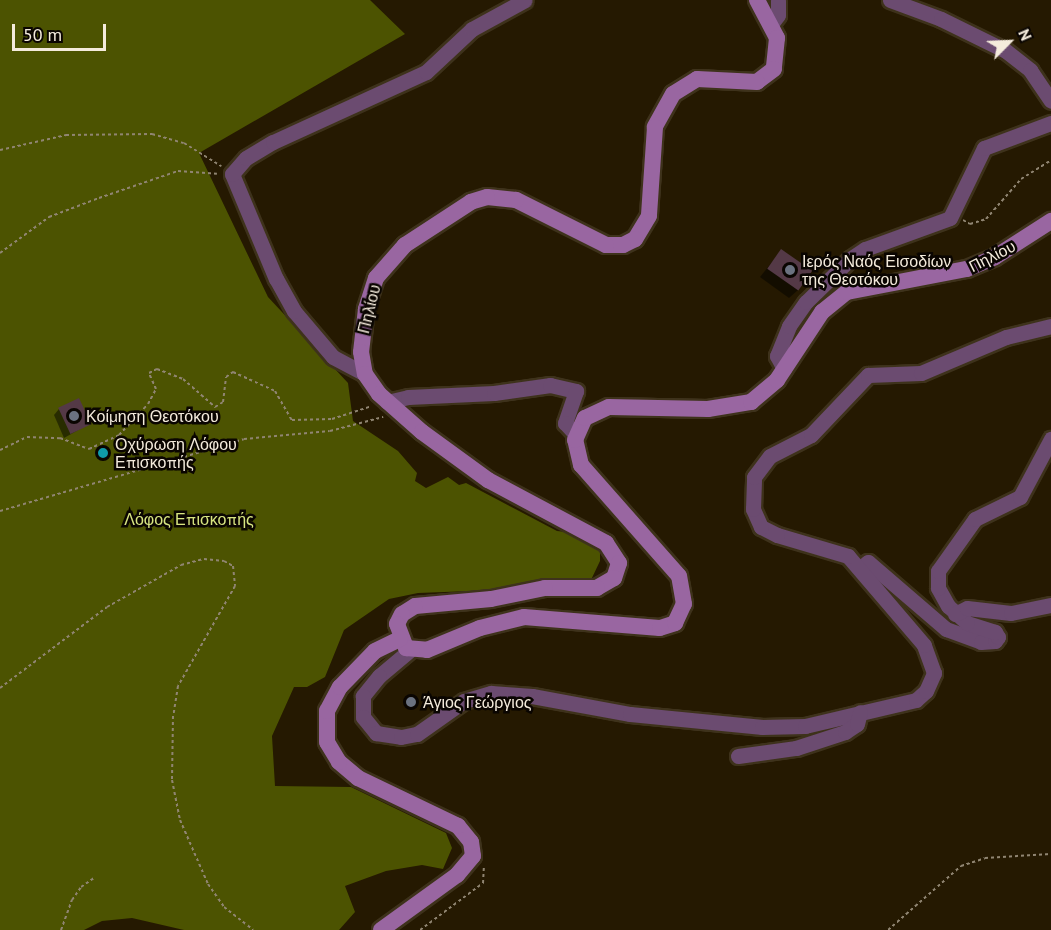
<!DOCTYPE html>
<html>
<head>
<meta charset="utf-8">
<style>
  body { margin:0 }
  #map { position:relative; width:1051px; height:930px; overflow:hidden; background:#251901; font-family:"PT Sans",sans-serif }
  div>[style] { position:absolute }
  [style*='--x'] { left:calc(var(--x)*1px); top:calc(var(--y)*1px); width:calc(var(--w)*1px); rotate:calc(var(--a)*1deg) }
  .forest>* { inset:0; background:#4c5301 }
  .shadow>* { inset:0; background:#0007 }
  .building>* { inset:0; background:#543946; transform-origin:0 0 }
  .path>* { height:2px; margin-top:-1px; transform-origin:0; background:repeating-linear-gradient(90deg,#908572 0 3px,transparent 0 6px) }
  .roads { filter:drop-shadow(2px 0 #3e321b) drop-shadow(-2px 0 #3e321b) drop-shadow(0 2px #3e321b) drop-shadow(0 -2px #3e321b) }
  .minor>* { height:15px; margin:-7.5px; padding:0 7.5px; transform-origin:7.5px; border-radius:7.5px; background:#6b4b70 }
  .secondary>* { height:16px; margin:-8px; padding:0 8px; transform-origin:8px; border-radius:8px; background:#9966a1 }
  .dots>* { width:16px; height:16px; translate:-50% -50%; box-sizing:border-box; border:3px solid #0a0501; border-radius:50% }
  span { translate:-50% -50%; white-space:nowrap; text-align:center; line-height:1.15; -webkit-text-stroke:5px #0a0501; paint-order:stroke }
  .street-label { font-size:16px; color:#f4ebdc }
  .poi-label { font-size:16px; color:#f4ebdc }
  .left { translate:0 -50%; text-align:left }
  .park-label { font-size:16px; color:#d8e581 }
  .north { position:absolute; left:979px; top:12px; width:60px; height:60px; -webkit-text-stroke:4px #0a0501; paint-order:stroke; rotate:66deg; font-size:16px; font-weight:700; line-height:24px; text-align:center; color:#f4ebdc }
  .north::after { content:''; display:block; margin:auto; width:21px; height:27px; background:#f4ebdc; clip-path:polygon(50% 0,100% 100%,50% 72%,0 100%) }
  .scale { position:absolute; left:12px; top:24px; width:94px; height:27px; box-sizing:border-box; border:3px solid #f4ebdc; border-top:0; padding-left:8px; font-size:18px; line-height:21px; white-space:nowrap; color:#f4ebdc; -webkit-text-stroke:4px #0a0501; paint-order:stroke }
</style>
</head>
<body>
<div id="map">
  <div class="forest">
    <div style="clip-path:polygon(0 0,370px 0,405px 34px,199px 153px,268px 297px,348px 383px,353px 421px,398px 451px,417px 473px,415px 481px,426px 488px,448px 477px,459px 485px,466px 483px,557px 531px,576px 533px,600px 545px,600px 561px,591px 580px,537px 581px,497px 590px,418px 593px,389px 599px,344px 630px,325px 677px,307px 687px,294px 687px,272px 736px,275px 786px,351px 787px,446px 833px,452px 848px,443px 869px,422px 865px,386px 871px,345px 886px,355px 912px,339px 930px,184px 930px,132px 918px,102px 921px,84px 930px,0 930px)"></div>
  </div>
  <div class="shadow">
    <div style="clip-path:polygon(781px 251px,798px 290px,789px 298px,760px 277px)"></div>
    <div style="clip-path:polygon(59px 409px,89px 424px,64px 438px,54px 415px)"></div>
  </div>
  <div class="building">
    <div style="left:781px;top:249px;width:38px;height:24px;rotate:35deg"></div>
    <div style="left:79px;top:398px;width:29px;height:23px;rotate:65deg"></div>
  </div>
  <div class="path">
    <div style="--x:0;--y:150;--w:68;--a:-12.8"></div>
    <div style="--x:66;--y:135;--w:86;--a:-0.7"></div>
    <div style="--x:152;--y:134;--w:33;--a:16"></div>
    <div style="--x:184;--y:143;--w:44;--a:31.9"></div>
    <div style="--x:963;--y:220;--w:8;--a:30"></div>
    <div style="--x:970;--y:224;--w:17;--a:-17"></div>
    <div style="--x:986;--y:219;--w:53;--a:-48.8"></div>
    <div style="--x:1021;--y:179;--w:36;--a:-32"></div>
    <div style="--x:0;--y:253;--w:61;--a:-36.3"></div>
    <div style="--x:49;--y:217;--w:53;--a:-20.8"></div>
    <div style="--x:99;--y:198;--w:83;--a:-18.9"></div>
    <div style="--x:178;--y:171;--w:39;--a:4"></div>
    <div style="--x:0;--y:450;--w:30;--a:-26"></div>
    <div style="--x:27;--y:437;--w:33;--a:2"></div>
    <div style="--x:60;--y:438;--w:31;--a:21"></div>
    <div style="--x:89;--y:449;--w:33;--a:-25"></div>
    <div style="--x:119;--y:435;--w:42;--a:-46.9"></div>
    <div style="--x:148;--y:404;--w:17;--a:-62"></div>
    <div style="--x:156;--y:389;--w:17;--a:-114"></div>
    <div style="--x:149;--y:373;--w:9;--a:-27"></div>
    <div style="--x:157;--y:369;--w:28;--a:21"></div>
    <div style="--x:183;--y:379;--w:43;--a:41.2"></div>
    <div style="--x:215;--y:407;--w:9;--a:-32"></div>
    <div style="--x:223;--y:402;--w:25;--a:-83"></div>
    <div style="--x:226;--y:377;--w:9;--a:-36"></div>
    <div style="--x:233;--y:372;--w:46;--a:24.3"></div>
    <div style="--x:275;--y:391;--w:34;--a:60"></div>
    <div style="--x:292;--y:420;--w:40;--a:-1.4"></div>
    <div style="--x:332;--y:419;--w:40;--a:-18"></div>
    <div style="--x:0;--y:511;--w:254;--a:-16.4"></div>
    <div style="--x:244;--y:439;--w:86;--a:-5.3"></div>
    <div style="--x:330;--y:431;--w:55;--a:-14.8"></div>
    <div style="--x:0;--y:688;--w:134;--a:-37.1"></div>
    <div style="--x:107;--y:607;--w:85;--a:-29.6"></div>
    <div style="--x:181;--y:565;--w:24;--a:-15"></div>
    <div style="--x:204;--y:559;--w:20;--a:6"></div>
    <div style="--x:224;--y:561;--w:10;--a:29"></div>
    <div style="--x:233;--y:566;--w:20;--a:84"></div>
    <div style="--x:235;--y:586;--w:115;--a:119.7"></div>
    <div style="--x:178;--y:686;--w:30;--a:99"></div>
    <div style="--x:173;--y:716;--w:64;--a:90.9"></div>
    <div style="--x:172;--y:780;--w:41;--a:78.7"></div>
    <div style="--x:180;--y:820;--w:70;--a:66.4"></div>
    <div style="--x:208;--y:884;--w:28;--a:55"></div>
    <div style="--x:224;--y:907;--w:37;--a:38"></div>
    <div style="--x:61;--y:930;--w:32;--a:-70"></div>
    <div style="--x:72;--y:900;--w:16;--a:-55"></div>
    <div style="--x:81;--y:887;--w:16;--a:-35"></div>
    <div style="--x:420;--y:930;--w:79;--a:-36.7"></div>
    <div style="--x:483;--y:883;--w:17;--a:-87"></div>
    <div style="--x:888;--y:930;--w:97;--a:-41.2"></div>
    <div style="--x:961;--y:866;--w:25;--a:-18"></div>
    <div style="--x:985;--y:858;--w:66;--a:-3.5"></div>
  </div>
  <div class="roads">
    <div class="minor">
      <div style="--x:890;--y:0;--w:54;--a:20.4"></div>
      <div style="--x:941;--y:19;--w:72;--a:26.2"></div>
      <div style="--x:1006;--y:51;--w:31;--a:38"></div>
      <div style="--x:1030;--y:70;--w:37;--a:56"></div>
      <div style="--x:772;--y:23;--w:10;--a:-53"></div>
      <div style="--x:778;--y:15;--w:15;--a:-90"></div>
      <div style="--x:784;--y:369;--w:15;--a:-118"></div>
      <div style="--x:777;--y:356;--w:32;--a:-68"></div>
      <div style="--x:789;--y:326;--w:29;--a:-55"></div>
      <div style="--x:806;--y:302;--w:62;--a:-44.3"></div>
      <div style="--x:850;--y:259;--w:18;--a:-34"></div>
      <div style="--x:865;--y:249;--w:90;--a:-20"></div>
      <div style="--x:950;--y:218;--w:78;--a:-64.1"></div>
      <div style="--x:984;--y:148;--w:72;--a:-20.5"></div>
      <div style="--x:365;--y:374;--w:36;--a:-152"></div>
      <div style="--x:333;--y:357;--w:60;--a:-130.3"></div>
      <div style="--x:294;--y:311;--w:37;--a:-119"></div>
      <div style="--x:276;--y:279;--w:114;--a:-112.7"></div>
      <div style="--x:232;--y:174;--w:21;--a:-49"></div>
      <div style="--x:246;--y:158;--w:31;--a:-31"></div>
      <div style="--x:273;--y:142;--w:168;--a:-24.6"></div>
      <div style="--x:426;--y:72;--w:63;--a:-43.1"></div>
      <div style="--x:472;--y:29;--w:60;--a:-28.7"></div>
      <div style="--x:387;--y:402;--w:22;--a:-13"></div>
      <div style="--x:408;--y:397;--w:86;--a:-2.7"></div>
      <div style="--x:494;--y:393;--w:57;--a:-8.1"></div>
      <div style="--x:550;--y:385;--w:27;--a:13"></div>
      <div style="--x:576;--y:391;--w:34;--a:109"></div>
      <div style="--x:565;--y:423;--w:16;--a:47"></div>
      <div style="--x:860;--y:568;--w:10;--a:-37"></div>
      <div style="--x:868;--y:562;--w:103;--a:40.7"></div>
      <div style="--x:946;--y:629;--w:37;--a:20"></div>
      <div style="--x:981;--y:642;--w:14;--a:-4"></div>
      <div style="--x:995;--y:641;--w:5;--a:-53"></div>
      <div style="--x:998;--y:637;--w:6;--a:-121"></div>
      <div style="--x:995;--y:632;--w:29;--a:-162"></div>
      <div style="--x:967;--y:623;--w:25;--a:-138"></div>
      <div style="--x:948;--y:606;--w:21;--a:-119"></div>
      <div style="--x:938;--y:588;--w:17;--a:-90"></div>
      <div style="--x:938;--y:571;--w:64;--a:-54.6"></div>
      <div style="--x:975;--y:519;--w:50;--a:-26.1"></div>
      <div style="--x:1020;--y:497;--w:66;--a:-61.9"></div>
      <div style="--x:955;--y:614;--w:13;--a:-27"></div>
      <div style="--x:967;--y:608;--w:44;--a:6.5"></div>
      <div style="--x:1011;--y:613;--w:41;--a:-11.3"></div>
      <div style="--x:410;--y:650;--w:40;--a:140"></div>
      <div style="--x:379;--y:676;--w:26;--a:129"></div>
      <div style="--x:363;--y:696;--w:21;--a:90"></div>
      <div style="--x:363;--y:717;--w:21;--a:51"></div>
      <div style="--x:376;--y:733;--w:25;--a:9"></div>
      <div style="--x:401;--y:737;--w:16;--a:-11"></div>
      <div style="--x:417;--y:734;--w:57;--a:-35.1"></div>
      <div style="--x:464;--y:701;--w:28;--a:-17"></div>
      <div style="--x:491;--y:693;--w:41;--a:4.2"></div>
      <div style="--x:532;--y:696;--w:100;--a:10.4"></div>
      <div style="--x:630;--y:714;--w:133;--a:5.6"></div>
      <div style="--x:762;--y:727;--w:43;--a:-1.3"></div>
      <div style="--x:805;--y:726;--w:114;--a:-13.2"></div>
      <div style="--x:916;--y:700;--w:13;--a:-42"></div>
      <div style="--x:926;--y:691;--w:20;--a:-66"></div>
      <div style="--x:934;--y:673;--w:30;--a:-110"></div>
      <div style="--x:924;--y:645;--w:117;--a:-130.5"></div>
      <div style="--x:848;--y:556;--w:74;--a:-163.5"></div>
      <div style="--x:777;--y:535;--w:18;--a:-153"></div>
      <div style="--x:761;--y:527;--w:20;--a:-114"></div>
      <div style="--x:753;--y:509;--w:32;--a:-88"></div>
      <div style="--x:754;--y:477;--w:26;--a:-53"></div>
      <div style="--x:770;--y:456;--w:46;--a:-27.1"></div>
      <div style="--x:811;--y:435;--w:83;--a:-46.5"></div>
      <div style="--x:868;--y:375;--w:53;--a:-2.2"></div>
      <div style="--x:921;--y:373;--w:92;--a:-23"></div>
      <div style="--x:1006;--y:337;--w:46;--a:-13.7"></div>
      <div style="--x:738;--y:756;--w:59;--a:-7.9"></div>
      <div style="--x:796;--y:748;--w:52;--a:-18.1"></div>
      <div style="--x:845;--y:732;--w:14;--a:-34"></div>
      <div style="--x:857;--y:724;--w:12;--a:-76"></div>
    </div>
    <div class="secondary">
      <div style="--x:757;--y:0;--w:43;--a:62.2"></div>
      <div style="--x:777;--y:38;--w:31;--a:96"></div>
      <div style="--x:774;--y:69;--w:21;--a:143"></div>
      <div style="--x:757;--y:82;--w:60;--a:-177.1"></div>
      <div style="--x:697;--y:79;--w:28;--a:148"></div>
      <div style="--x:673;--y:94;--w:38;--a:119"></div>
      <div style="--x:655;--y:127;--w:89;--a:93.9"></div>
      <div style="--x:649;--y:216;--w:27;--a:121"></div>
      <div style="--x:635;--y:239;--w:13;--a:153"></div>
      <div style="--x:623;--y:245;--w:17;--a:180"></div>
      <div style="--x:606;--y:245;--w:101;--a:-153.4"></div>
      <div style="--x:516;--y:200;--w:29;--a:-174"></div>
      <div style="--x:487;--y:197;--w:17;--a:163"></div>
      <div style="--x:471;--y:202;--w:79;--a:146.9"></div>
      <div style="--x:405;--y:245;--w:44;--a:131.3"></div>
      <div style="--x:376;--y:278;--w:33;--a:108"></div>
      <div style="--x:366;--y:309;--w:43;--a:96.6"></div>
      <div style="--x:361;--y:352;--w:22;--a:80"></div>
      <div style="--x:365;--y:374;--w:24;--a:55"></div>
      <div style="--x:379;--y:394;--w:57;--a:41.5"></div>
      <div style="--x:422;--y:432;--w:82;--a:36"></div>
      <div style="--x:488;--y:480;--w:134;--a:28.1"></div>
      <div style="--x:606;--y:543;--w:24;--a:57"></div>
      <div style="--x:619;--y:563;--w:16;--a:108"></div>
      <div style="--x:614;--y:578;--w:20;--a:150"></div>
      <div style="--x:597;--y:588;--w:52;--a:180"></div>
      <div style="--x:545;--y:588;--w:55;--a:168.5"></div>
      <div style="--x:491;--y:599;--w:76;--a:174.7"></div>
      <div style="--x:415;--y:606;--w:15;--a:148"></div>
      <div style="--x:402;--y:614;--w:11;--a:117"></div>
      <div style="--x:397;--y:624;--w:26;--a:69"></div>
      <div style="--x:406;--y:648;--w:21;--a:5"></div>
      <div style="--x:427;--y:650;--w:57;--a:-22.5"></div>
      <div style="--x:480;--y:628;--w:45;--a:-14"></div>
      <div style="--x:524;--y:617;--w:136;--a:4.6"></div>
      <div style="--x:660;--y:628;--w:16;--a:-18"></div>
      <div style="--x:675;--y:623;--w:21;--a:-65"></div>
      <div style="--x:684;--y:604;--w:28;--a:-100"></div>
      <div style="--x:679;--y:576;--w:148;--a:-131.4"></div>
      <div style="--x:581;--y:465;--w:26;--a:-103"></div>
      <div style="--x:575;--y:440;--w:24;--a:-66"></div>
      <div style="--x:585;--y:418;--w:26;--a:-25"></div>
      <div style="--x:609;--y:407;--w:99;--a:1.2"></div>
      <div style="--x:708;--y:409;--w:44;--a:-9.2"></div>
      <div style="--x:751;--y:402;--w:34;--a:-40"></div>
      <div style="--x:777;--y:380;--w:82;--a:-56.5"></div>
      <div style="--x:822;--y:312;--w:32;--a:-39"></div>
      <div style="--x:847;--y:292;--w:122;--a:-10.9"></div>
      <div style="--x:967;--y:269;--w:30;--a:-23"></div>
      <div style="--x:995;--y:257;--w:67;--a:-32.7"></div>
      <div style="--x:381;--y:930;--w:94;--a:-35.9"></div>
      <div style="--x:457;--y:875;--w:25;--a:-50"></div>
      <div style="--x:473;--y:856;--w:14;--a:-98"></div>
      <div style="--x:471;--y:842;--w:21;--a:-129"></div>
      <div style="--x:458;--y:826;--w:111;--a:-154.4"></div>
      <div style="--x:358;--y:778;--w:25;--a:-140"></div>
      <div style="--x:339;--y:762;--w:23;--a:-121"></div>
      <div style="--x:327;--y:742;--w:31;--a:-90"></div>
      <div style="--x:327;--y:711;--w:27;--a:-62"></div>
      <div style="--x:340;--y:687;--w:50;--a:-45.8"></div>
      <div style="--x:375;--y:651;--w:28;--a:-26"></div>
    </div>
  </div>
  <div class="dots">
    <div style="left:790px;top:270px;background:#6b7280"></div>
    <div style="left:74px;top:416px;background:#6b7280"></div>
    <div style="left:103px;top:453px;background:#0f9aa8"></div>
    <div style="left:411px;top:702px;background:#6b7280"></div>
  </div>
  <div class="street-label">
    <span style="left:992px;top:256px;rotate:-27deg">Πηλίου</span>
    <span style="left:369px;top:309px;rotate:-76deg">Πηλίου</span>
  </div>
  <div class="poi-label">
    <span class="left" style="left:802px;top:270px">Ιερός Ναός Εισοδίων<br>της Θεοτόκου</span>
    <span class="left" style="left:86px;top:416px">Κοίμηση Θεοτόκου</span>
    <span class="left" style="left:115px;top:453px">Οχύρωση Λόφου<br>Επισκοπής</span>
    <span class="left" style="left:423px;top:702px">Άγιος Γεώργιος</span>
  </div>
  <div class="park-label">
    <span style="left:189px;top:519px">Λόφος Επισκοπής</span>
  </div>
  <div class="north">N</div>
  <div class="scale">50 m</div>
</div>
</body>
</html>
